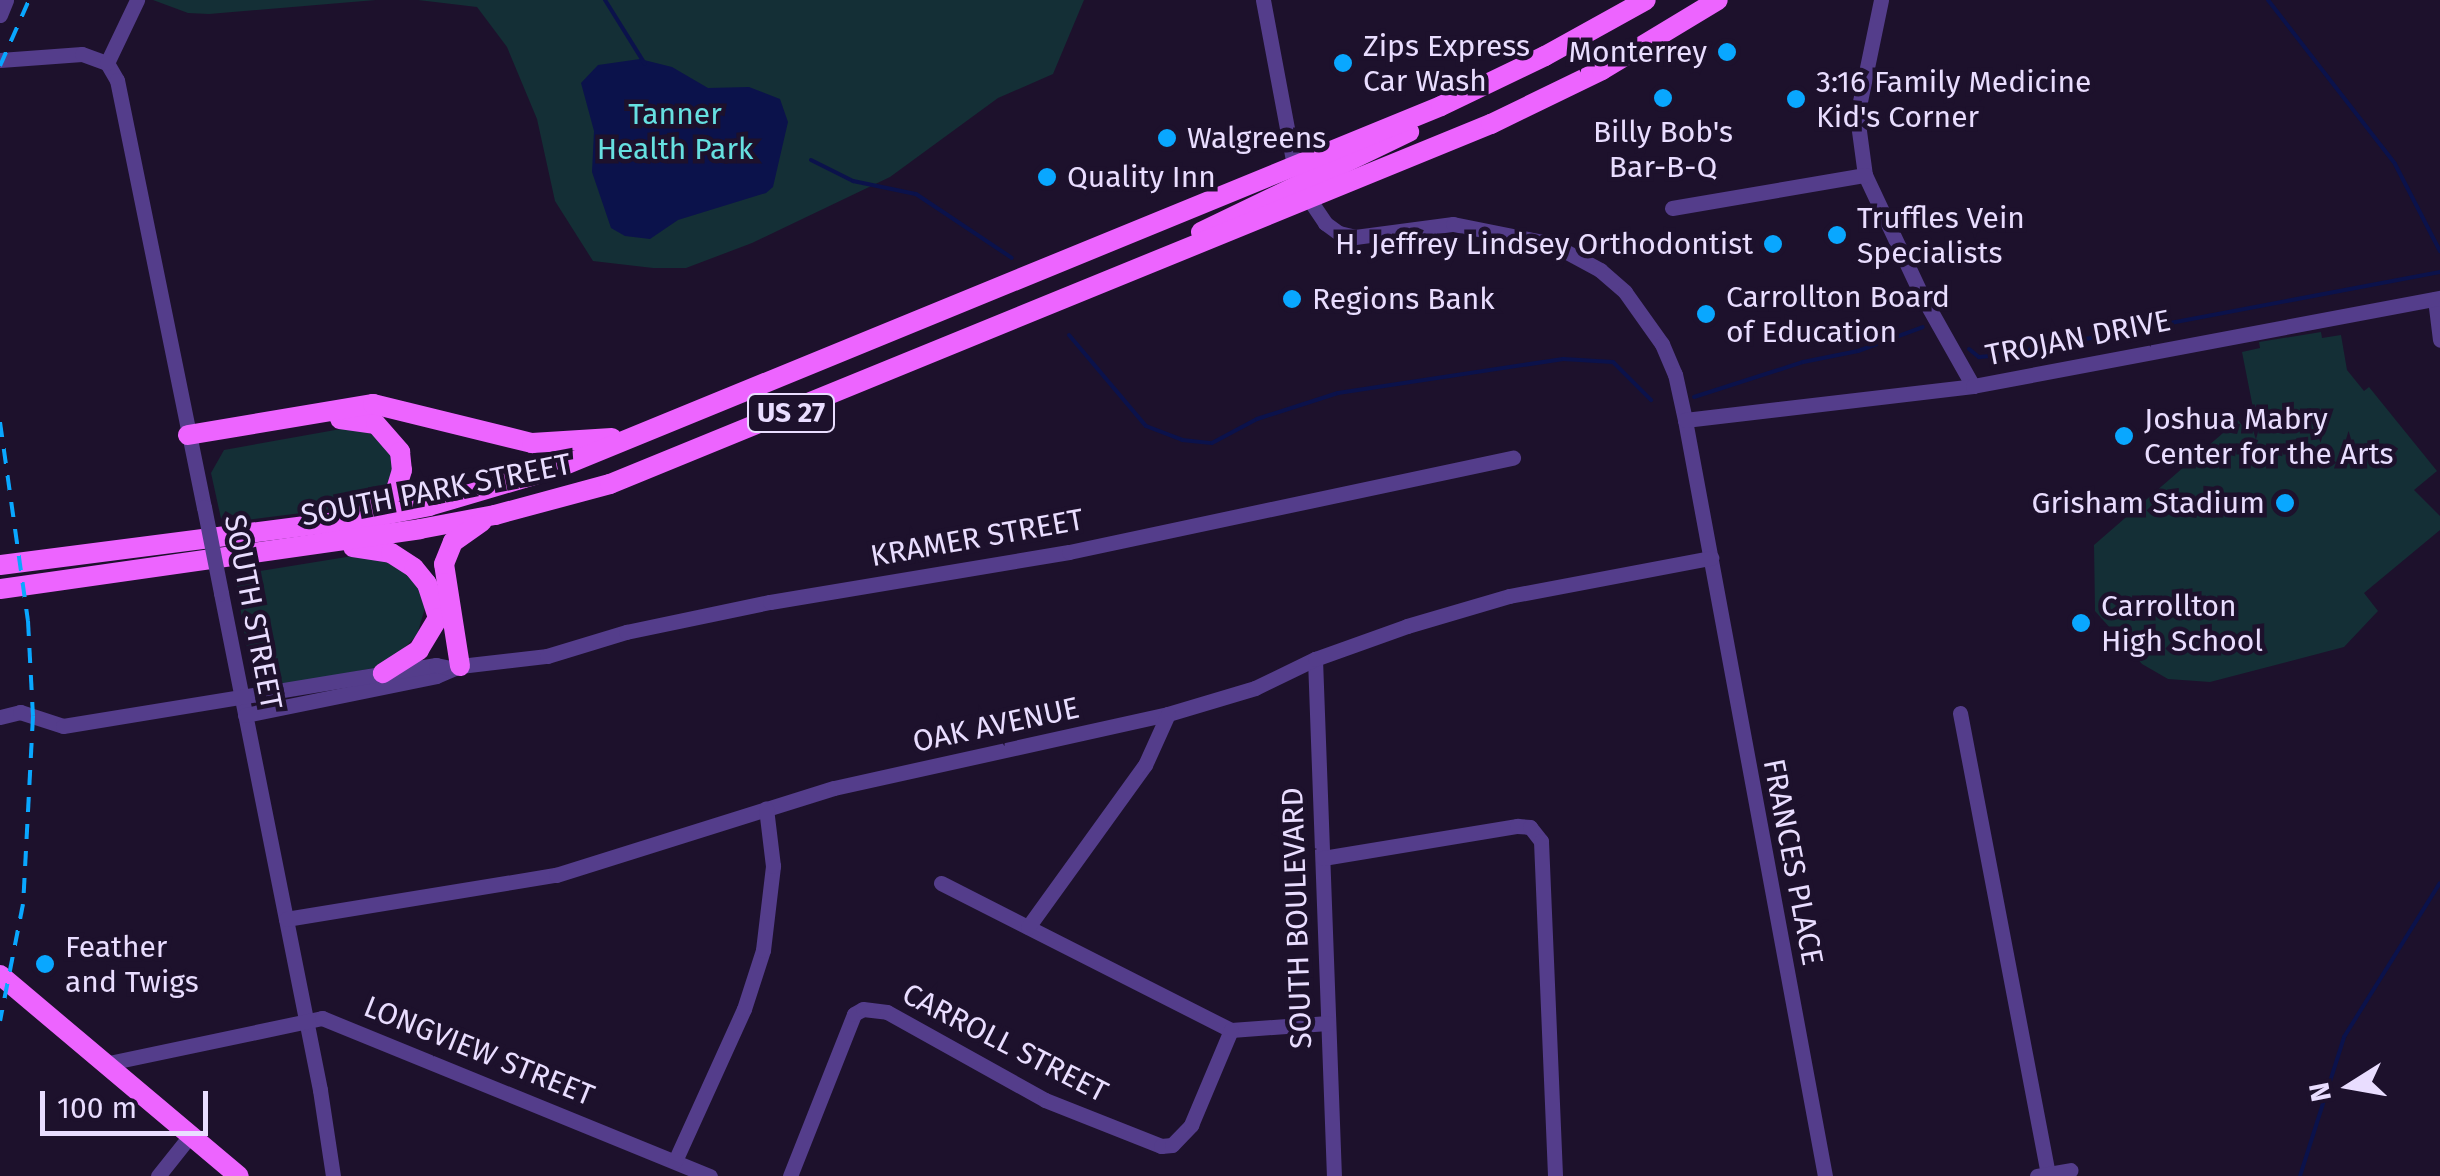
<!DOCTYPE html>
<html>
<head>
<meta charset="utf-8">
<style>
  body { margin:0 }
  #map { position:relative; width:2440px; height:1176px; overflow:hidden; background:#1d112c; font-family:"Fira Sans",sans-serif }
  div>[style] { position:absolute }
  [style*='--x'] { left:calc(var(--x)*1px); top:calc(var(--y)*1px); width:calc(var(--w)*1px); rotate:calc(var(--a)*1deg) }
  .green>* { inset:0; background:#142f36 }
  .water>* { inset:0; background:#0b124b }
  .stream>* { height:4px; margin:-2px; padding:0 2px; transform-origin:2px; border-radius:2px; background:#0b124b }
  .minor>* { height:15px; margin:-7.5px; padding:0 7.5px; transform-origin:7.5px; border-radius:7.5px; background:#543d8b }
  .major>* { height:20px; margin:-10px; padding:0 10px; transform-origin:10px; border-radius:10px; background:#ed64ff }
  .rail>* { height:4px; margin-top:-2px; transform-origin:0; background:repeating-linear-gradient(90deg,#09a7ff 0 15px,transparent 0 27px) }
  .minor-bridge>* { height:15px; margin:-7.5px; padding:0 7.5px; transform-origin:7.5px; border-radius:7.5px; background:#543d8b }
  .dots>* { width:28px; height:28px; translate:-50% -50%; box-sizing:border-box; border:5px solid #1d112c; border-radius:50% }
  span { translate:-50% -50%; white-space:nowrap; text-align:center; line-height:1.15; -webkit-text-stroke:9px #1d112c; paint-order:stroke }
  .shield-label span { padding:2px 8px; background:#1d112c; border:2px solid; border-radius:8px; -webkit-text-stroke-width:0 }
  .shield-label { font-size:28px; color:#e9ddff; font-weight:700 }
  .poi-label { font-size:30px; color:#e9ddff }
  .left { translate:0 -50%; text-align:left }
  .right { translate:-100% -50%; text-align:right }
  .park-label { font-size:30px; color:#66e0e1 }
  .street-label { font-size:30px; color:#e9ddff }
  .north { position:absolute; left:2300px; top:1036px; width:100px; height:100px; -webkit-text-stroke:8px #1d112c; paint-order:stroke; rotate:259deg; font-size:28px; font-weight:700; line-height:40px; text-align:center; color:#e9ddff }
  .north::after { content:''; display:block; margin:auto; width:35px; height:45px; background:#e9ddff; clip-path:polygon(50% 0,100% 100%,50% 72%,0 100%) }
  .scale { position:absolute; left:40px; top:1091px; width:168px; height:45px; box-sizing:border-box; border:5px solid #e9ddff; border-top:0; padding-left:12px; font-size:30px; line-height:35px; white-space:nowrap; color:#e9ddff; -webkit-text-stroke:8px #1d112c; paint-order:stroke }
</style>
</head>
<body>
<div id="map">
  <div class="green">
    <div style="clip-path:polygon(153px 0,376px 0,209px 14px,188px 13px)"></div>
    <div style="clip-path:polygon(418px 0,1084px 0,1053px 74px,998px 98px,890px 177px,752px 243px,686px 268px,653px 268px,593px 261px,555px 201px,537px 119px,507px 47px,477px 7px)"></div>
    <div style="clip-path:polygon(2321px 332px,2322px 338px,2341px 335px,2347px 370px,2364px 391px,2369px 387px,2437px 471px,2414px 490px,2440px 516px,2440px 530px,2364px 593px,2378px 611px,2344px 647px,2210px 682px,2168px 679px,2142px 664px,2095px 611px,2094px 545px,2238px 420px,2245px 429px,2260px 416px,2254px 413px,2242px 352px,2260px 348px,2259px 342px)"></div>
    <div style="clip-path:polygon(352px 427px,380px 437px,392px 458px,394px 475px,378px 495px,349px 507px,222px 523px,211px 473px,224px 450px)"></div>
    <div style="clip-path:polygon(365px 554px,389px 558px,413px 573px,425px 608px,417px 635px,388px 665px,268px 689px,251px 674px,235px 575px)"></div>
  </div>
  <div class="water">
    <div style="clip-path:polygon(640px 59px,672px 67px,708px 88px,749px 87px,780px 99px,788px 122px,773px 187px,766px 193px,678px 220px,650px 239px,625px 236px,611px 228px,592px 172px,594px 131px,581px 83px,598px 65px)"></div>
  </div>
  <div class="stream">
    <div style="--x:605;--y:0;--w:75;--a:58"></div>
    <div style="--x:2268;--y:0;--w:207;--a:52.2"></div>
    <div style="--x:2395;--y:164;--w:98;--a:62.7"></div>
    <div style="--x:811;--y:160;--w:47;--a:26.6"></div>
    <div style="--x:853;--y:181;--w:64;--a:11.7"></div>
    <div style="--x:916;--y:194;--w:115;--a:33.7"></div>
    <div style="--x:1069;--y:335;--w:119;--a:49.8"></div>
    <div style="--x:1146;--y:426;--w:39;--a:21"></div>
    <div style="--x:1182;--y:440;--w:30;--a:6"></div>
    <div style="--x:1212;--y:443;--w:51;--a:-28.1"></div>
    <div style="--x:1257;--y:419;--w:85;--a:-17.8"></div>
    <div style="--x:1338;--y:393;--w:228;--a:-8.6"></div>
    <div style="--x:1563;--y:359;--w:50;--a:3.4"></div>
    <div style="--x:1613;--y:362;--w:54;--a:45"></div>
    <div style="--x:1969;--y:349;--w:13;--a:39"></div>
    <div style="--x:1979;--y:357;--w:22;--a:-5"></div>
    <div style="--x:2001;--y:355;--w:447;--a:-10.7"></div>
    <div style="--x:1694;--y:397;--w:114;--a:-17.8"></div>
    <div style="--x:1803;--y:362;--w:56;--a:-11.3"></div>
    <div style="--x:1858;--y:351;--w:69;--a:-20.3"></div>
    <div style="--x:2300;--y:1176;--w:146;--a:-72.4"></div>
    <div style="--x:2344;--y:1037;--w:181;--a:-58.1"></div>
  </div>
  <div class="minor">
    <div style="--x:1263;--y:0;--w:168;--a:79.4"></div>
    <div style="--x:1881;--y:0;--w:118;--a:101.7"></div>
    <div style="--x:1857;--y:116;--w:60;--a:82.3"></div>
    <div style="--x:1865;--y:175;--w:129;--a:64.8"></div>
    <div style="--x:1920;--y:292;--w:108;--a:60.6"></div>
    <div style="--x:0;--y:15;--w:16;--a:-68"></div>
    <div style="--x:0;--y:60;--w:82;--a:-4.2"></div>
    <div style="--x:82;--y:54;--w:27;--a:20"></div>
    <div style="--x:107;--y:63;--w:20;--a:60"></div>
    <div style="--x:117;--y:80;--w:436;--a:78.5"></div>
    <div style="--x:107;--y:63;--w:70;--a:-64.5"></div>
    <div style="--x:1309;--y:199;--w:29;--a:56"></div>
    <div style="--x:1325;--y:223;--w:17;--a:36"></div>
    <div style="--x:1339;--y:233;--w:16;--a:14"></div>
    <div style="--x:1355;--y:237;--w:99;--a:-7.6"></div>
    <div style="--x:1453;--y:224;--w:101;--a:11.4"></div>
    <div style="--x:1552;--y:244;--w:55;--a:28.4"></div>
    <div style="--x:1600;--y:270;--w:33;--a:41"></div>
    <div style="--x:1625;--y:292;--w:64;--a:54.6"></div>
    <div style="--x:1662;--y:344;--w:33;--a:67"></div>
    <div style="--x:1675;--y:374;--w:47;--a:77.7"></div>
    <div style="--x:1685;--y:420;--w:769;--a:79.51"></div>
    <div style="--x:1672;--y:208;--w:196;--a:-9.7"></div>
    <div style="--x:2435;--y:299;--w:41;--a:83"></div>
    <div style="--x:1685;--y:420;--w:290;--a:-6.7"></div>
    <div style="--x:1973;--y:386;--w:475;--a:-10.7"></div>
    <div style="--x:221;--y:593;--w:507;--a:78.73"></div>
    <div style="--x:320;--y:1090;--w:87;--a:81.4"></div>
    <div style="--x:1315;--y:659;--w:517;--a:87.9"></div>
    <div style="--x:1960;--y:713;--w:469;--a:79.2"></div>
    <div style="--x:245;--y:715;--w:195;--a:-11.5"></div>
    <div style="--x:436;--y:676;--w:26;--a:-23"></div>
    <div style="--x:460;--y:666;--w:88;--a:-6.6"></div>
    <div style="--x:547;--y:656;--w:83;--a:-16.9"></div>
    <div style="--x:626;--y:632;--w:147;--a:-11.8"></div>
    <div style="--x:770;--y:602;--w:303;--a:-9.5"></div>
    <div style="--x:1069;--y:552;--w:454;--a:-12"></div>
    <div style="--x:0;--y:717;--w:21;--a:-14"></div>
    <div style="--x:20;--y:712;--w:45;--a:18"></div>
    <div style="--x:63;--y:726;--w:378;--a:-9.3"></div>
    <div style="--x:436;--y:665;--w:14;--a:12"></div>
    <div style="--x:1323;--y:858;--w:197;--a:-9.4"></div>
    <div style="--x:1517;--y:826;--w:13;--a:4"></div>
    <div style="--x:1530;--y:827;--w:18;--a:52"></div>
    <div style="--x:1541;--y:841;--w:335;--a:87.6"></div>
    <div style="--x:941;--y:883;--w:325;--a:26.9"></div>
    <div style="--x:1231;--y:1030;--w:97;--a:-4.1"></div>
    <div style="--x:286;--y:919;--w:274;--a:-9.3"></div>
    <div style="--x:556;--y:875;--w:291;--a:-17.4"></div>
    <div style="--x:834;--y:788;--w:342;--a:-12.5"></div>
    <div style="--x:1168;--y:714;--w:91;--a:-16.6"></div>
    <div style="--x:1255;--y:688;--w:67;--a:-25.8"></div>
    <div style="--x:1315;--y:659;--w:98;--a:-19.7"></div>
    <div style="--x:1407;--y:626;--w:106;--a:-16.4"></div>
    <div style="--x:1509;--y:596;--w:206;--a:-10.7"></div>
    <div style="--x:1028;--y:927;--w:200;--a:-54.2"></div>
    <div style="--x:1145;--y:765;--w:56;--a:-65.7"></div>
    <div style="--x:104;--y:1064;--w:223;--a:-11.9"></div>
    <div style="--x:322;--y:1018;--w:419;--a:22.2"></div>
    <div style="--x:675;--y:1161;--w:167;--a:-65.6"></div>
    <div style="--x:744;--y:1009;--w:62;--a:-72.1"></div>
    <div style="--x:763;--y:950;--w:85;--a:-83.2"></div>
    <div style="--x:773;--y:866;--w:58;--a:-96.9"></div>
    <div style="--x:158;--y:1176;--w:50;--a:-51.5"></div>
    <div style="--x:790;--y:1176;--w:174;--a:-68.4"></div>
    <div style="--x:854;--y:1014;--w:10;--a:-29"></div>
    <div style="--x:863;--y:1009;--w:24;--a:7"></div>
    <div style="--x:887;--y:1012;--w:181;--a:29.1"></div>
    <div style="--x:1045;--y:1100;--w:125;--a:21.6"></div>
    <div style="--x:1161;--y:1146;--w:11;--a:-5"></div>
    <div style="--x:1172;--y:1145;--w:28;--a:-46"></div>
    <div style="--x:1191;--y:1125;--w:103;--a:-67.2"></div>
    <div style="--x:2037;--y:1176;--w:34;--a:-10"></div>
  </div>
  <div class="major">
    <div style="--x:1201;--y:232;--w:231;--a:-25.7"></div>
    <div style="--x:340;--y:419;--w:36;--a:8"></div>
    <div style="--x:376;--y:424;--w:37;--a:49"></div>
    <div style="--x:400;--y:452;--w:18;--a:84"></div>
    <div style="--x:402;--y:470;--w:21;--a:107"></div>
    <div style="--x:396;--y:490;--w:22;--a:133"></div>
    <div style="--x:381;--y:506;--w:15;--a:160"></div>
    <div style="--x:188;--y:435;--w:188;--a:-9.5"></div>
    <div style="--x:373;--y:404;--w:164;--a:13.8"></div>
    <div style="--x:532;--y:443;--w:80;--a:-3.6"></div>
    <div style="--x:353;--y:547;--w:38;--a:9"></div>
    <div style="--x:391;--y:553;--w:27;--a:33"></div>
    <div style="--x:414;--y:568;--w:21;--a:51"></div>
    <div style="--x:427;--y:584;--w:36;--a:72"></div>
    <div style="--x:438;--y:618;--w:37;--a:121"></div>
    <div style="--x:419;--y:650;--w:43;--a:147.4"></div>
    <div style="--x:0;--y:565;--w:371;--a:-7.3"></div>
    <div style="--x:368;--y:518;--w:62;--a:-11.1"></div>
    <div style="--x:429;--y:506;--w:131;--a:-16.4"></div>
    <div style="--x:555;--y:469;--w:957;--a:-22.28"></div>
    <div style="--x:1441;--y:106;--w:115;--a:-25.7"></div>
    <div style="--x:1545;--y:56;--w:115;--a:-29"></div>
    <div style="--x:0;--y:589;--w:424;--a:-8.1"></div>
    <div style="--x:420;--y:529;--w:76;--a:-10.6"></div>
    <div style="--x:495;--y:515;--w:119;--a:-15.1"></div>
    <div style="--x:610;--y:484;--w:952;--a:-22.23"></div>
    <div style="--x:1491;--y:124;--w:123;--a:-25.9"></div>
    <div style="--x:1602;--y:70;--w:135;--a:-31.1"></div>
    <div style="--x:460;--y:666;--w:103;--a:-98.9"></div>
    <div style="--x:444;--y:564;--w:24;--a:-68"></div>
    <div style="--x:453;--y:542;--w:35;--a:-35"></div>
    <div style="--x:0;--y:975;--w:312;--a:40.1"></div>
  </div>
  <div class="rail">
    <div style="--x:0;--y:66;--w:72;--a:-66.3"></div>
    <div style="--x:0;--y:422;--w:201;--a:82"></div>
    <div style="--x:28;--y:621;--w:95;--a:87"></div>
    <div style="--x:33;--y:716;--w:188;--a:93"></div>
    <div style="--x:23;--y:904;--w:119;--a:101.1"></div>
  </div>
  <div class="minor-bridge">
    <div style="--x:204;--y:507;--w:88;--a:78.8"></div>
  </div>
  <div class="dots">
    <div style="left:1727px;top:52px;background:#09a7ff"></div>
    <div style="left:1343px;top:63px;background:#09a7ff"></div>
    <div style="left:1663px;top:98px;background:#09a7ff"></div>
    <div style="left:1796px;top:99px;background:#09a7ff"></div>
    <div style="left:1167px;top:138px;background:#09a7ff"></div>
    <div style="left:1047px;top:177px;background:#09a7ff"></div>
    <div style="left:1837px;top:235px;background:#09a7ff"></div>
    <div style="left:1773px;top:244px;background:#09a7ff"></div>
    <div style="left:1292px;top:299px;background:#09a7ff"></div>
    <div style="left:1706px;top:314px;background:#09a7ff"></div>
    <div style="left:2124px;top:436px;background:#09a7ff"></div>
    <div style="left:2285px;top:503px;background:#09a7ff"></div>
    <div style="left:2081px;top:623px;background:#09a7ff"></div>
    <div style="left:45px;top:964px;background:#09a7ff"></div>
  </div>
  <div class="shield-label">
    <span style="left:791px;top:413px">US 27</span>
  </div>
  <div class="poi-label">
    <span class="left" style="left:1363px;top:63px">Zips Express<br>Car Wash</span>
    <span class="right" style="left:1707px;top:52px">Monterrey</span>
    <span class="left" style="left:1816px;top:99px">3:16 Family Medicine<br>Kid's Corner</span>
    <span style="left:1663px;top:149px">Billy Bob's<br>Bar-B-Q</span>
    <span class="left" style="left:1187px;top:138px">Walgreens</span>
    <span class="left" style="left:1067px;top:177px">Quality Inn</span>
    <span class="left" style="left:1857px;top:235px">Truffles Vein<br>Specialists</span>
    <span class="right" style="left:1753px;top:244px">H. Jeffrey Lindsey Orthodontist</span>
    <span class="left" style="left:1726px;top:314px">Carrollton Board<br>of Education</span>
    <span class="left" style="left:1312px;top:299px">Regions Bank</span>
    <span class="left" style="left:2144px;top:436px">Joshua Mabry<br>Center for the Arts</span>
    <span class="right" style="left:2265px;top:503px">Grisham Stadium</span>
    <span class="left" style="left:2101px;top:623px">Carrollton<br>High School</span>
    <span class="left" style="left:65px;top:964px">Feather<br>and Twigs</span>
  </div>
  <div class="park-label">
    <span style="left:675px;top:131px">Tanner<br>Health Park</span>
  </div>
  <div class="street-label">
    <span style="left:2078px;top:338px;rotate:-11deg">TROJAN DRIVE</span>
    <span style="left:436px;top:490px;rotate:-11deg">SOUTH PARK STREET</span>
    <span style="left:977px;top:538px;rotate:-10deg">KRAMER STREET</span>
    <span style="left:253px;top:612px;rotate:79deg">SOUTH STREET</span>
    <span style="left:996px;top:725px;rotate:-12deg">OAK AVENUE</span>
    <span style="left:1793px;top:862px;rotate:79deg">FRANCES PLACE</span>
    <span style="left:1297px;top:918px;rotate:-92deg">SOUTH BOULEVARD</span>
    <span style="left:1005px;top:1043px;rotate:27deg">CARROLL STREET</span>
    <span style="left:479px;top:1051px;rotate:22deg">LONGVIEW STREET</span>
  </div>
  <div class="north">N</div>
  <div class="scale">100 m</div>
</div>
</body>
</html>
